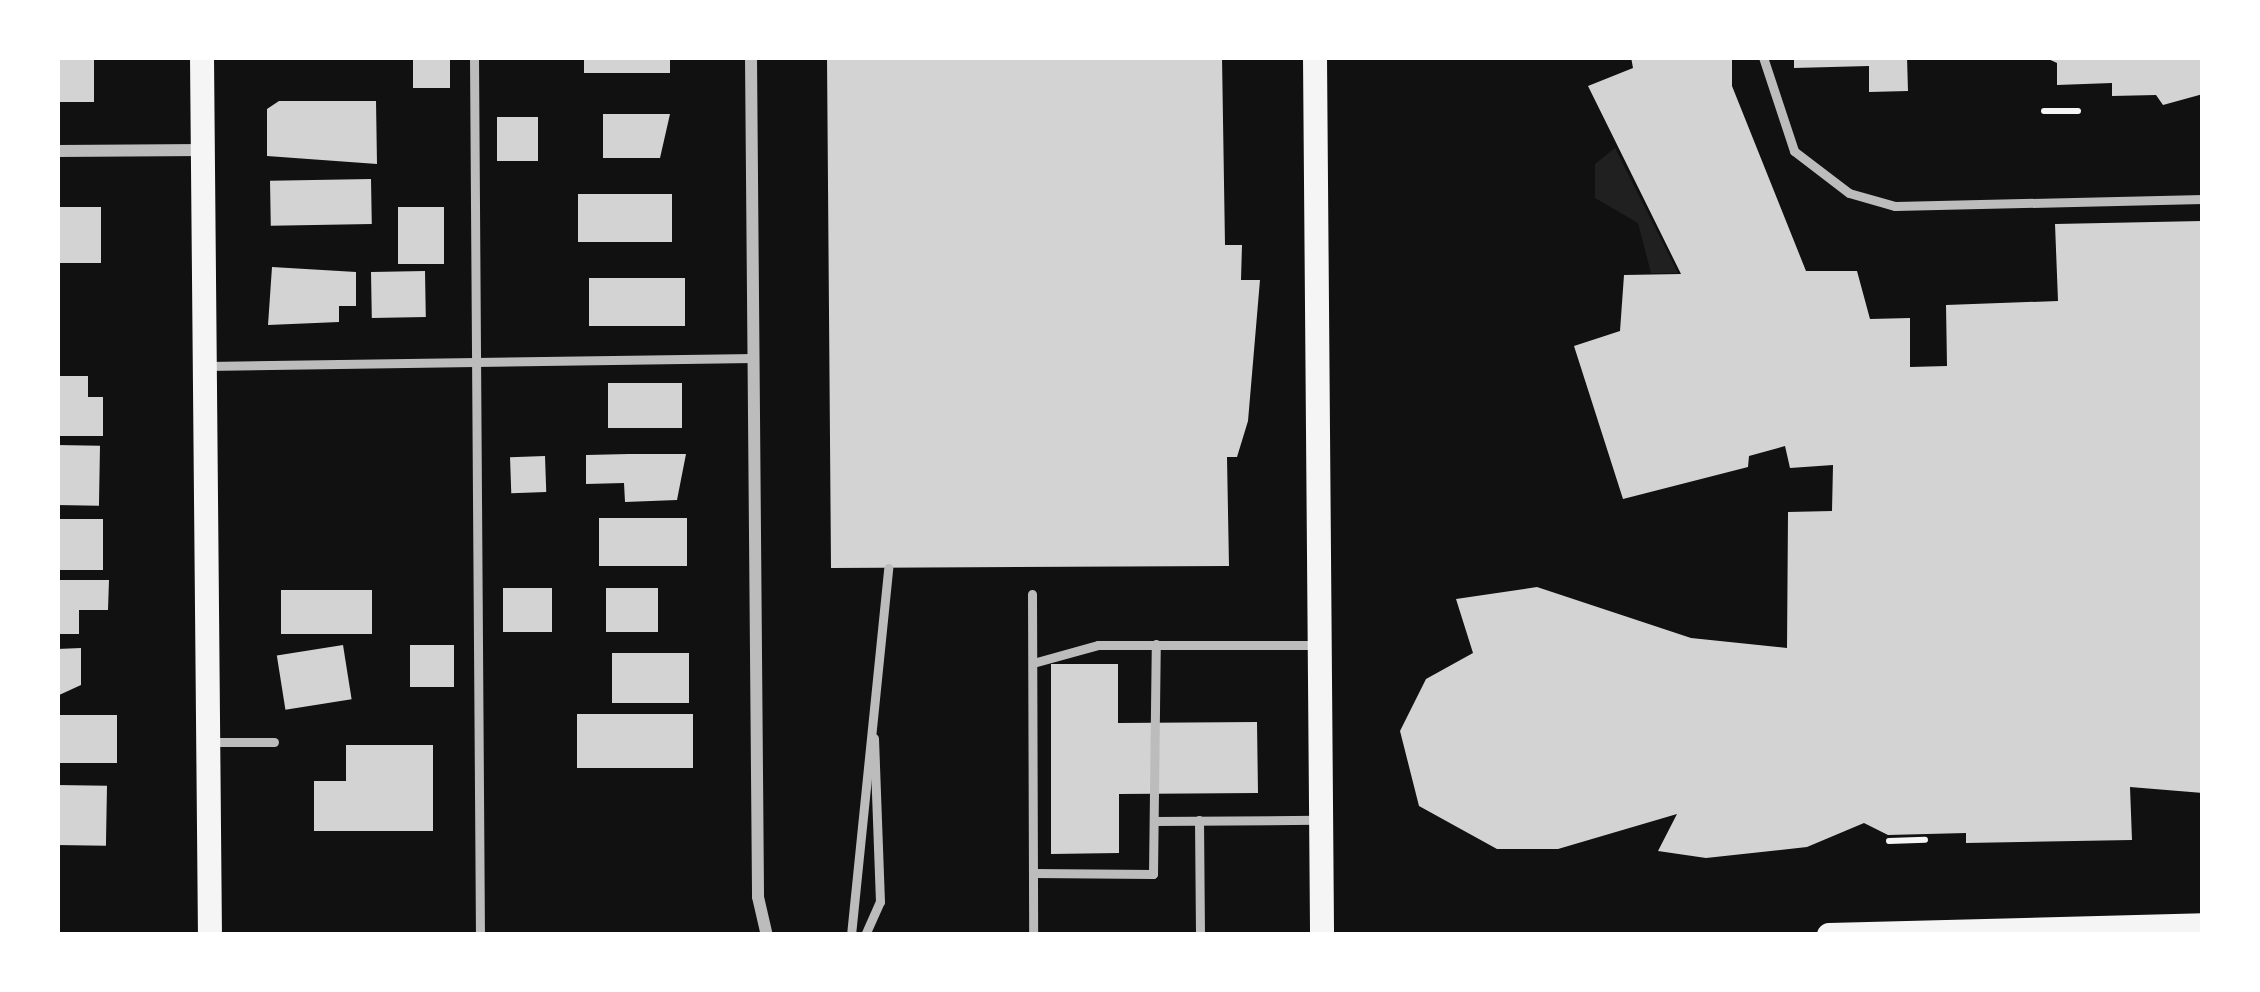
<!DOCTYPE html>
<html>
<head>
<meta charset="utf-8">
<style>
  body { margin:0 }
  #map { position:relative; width:2260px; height:992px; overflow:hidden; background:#111; font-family:"Alegreya Sans",sans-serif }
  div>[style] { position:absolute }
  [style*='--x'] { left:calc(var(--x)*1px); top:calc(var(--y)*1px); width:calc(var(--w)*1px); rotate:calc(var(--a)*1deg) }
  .green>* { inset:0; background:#202020 }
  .building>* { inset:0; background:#d3d3d3; transform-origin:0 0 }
  .path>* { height:6px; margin:-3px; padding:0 3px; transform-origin:3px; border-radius:3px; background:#f5f5f5 }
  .service>* { height:9px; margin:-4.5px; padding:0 4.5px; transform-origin:4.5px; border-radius:4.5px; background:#bcbcbc }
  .minor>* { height:12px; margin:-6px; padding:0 6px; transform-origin:6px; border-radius:6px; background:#bcbcbc }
  .secondary>* { height:24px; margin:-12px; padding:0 12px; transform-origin:12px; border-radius:12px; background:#f5f5f5 }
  span { translate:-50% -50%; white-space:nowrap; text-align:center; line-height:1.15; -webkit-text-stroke:10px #fff; paint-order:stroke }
  .frame { position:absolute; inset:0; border:60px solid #fff; pointer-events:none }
</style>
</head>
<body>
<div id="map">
  <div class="green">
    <div style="clip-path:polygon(1615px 148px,1678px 273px,1651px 273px,1638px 223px,1595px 198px,1595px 164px)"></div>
  </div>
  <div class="building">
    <div style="left:57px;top:57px;width:37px;height:45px"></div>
    <div style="left:413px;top:57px;width:37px;height:31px"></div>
    <div style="left:584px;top:57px;width:86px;height:16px"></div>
    <div style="clip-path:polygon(827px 57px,1222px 57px,1225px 245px,1242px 245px,1241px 280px,1260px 280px,1248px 421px,1237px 457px,1227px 457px,1229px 566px,831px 568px)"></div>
    <div style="clip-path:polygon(1631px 57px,1732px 57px,1732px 86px,1806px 271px,1857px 271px,1870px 319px,1910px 318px,1910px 367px,1947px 366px,1946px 305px,2058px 301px,2055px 224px,2202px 221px,2203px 793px,2130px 787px,2132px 840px,1966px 843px,1966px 833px,1888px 835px,1864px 823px,1807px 847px,1706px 858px,1658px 851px,1677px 814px,1558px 849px,1497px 849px,1419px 806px,1400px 731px,1426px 679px,1473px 653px,1456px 599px,1537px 587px,1691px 638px,1787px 648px,1788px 512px,1832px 511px,1833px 465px,1790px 468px,1785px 446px,1749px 456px,1748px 467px,1623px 499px,1574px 346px,1620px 331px,1624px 275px,1681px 274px,1588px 86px,1633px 68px)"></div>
    <div style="clip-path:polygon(1794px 57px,1907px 57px,1908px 91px,1869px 92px,1869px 66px,1794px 68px)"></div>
    <div style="clip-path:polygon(2044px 57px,2203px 57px,2203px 94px,2163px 105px,2156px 95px,2112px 96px,2112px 83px,2057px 85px,2057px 63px)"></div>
    <div style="clip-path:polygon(279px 101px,376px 101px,377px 164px,267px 156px,267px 109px)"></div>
    <div style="clip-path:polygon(603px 114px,670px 114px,660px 158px,603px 158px)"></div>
    <div style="left:497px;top:117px;width:41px;height:44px"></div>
    <div style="left:371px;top:179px;width:45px;height:101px;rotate:89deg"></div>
    <div style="left:578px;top:194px;width:94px;height:48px"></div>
    <div style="left:101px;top:207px;width:56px;height:44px;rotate:90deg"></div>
    <div style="left:398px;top:207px;width:46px;height:57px"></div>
    <div style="clip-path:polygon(272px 267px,356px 272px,356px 306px,339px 306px,339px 322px,268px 325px)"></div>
    <div style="left:425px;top:271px;width:46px;height:54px;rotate:89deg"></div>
    <div style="left:589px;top:278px;width:96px;height:48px"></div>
    <div style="clip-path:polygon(57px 376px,88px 376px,88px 397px,103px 397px,103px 436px,57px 436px)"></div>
    <div style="left:608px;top:383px;width:74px;height:45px"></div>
    <div style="left:57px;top:445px;width:43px;height:60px;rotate:1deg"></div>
    <div style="clip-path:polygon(629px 454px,686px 454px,677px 500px,625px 502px,624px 483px,586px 484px,586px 455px)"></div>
    <div style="left:545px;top:456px;width:36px;height:35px;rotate:88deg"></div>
    <div style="left:599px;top:518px;width:88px;height:48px"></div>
    <div style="left:103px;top:519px;width:51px;height:46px;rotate:90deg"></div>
    <div style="clip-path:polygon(57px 580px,109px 580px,108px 610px,79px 610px,79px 634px,57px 634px)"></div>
    <div style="left:503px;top:588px;width:49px;height:44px"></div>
    <div style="left:606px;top:588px;width:52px;height:44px"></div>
    <div style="left:372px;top:590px;width:44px;height:91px;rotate:90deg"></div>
    <div style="left:343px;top:645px;width:55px;height:67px;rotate:81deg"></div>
    <div style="left:454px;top:645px;width:42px;height:44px;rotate:90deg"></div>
    <div style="clip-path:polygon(81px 648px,81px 685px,57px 696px,57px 649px)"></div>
    <div style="left:612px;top:653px;width:77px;height:50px"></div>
    <div style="clip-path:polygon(1051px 664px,1118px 664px,1118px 723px,1257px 722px,1258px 793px,1119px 794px,1119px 853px,1051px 854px)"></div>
    <div style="left:693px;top:714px;width:54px;height:116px;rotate:90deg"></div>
    <div style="left:117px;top:715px;width:48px;height:60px;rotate:90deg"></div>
    <div style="clip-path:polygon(346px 745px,433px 745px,433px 831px,314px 831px,314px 781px,346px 781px)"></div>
    <div style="left:57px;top:785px;width:50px;height:60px;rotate:1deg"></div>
  </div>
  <div class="path">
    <div style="--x:2044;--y:111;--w:34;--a:0"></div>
    <div style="--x:1889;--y:841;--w:36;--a:-2"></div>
  </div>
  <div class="service">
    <div style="--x:474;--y:57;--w:878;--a:89.61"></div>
    <div style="--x:1763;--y:57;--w:99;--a:71.7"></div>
    <div style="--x:1794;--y:151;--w:69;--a:37.4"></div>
    <div style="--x:1849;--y:193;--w:48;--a:15.8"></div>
    <div style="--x:1895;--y:206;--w:308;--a:-1.3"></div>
    <div style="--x:207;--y:366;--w:547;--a:-0.84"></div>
    <div style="--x:1032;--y:594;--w:341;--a:89.8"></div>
    <div style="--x:1033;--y:663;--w:67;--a:-15.5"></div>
    <div style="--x:1098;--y:645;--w:217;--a:0"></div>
    <div style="--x:208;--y:742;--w:66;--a:0"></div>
    <div style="--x:1199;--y:820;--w:115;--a:89.5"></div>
    <div style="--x:1154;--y:821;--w:162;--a:-0.4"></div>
    <div style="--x:1033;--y:873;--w:120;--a:0.5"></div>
    <div style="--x:1153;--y:874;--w:230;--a:-89.3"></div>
    <div style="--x:851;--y:935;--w:369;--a:-84.2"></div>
    <div style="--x:865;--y:935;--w:36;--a:-66"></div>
    <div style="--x:880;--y:902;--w:164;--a:-92.1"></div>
  </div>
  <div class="minor">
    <div style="--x:751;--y:57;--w:840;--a:89.52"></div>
    <div style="--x:758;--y:897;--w:39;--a:77"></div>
    <div style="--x:57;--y:151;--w:146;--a:-0.4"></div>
  </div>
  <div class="secondary">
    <div style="--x:202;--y:57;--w:878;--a:89.48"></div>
    <div style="--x:1315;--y:57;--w:878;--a:89.54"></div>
    <div style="--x:1829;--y:935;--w:374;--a:-1.5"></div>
  </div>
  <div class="frame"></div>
</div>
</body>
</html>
